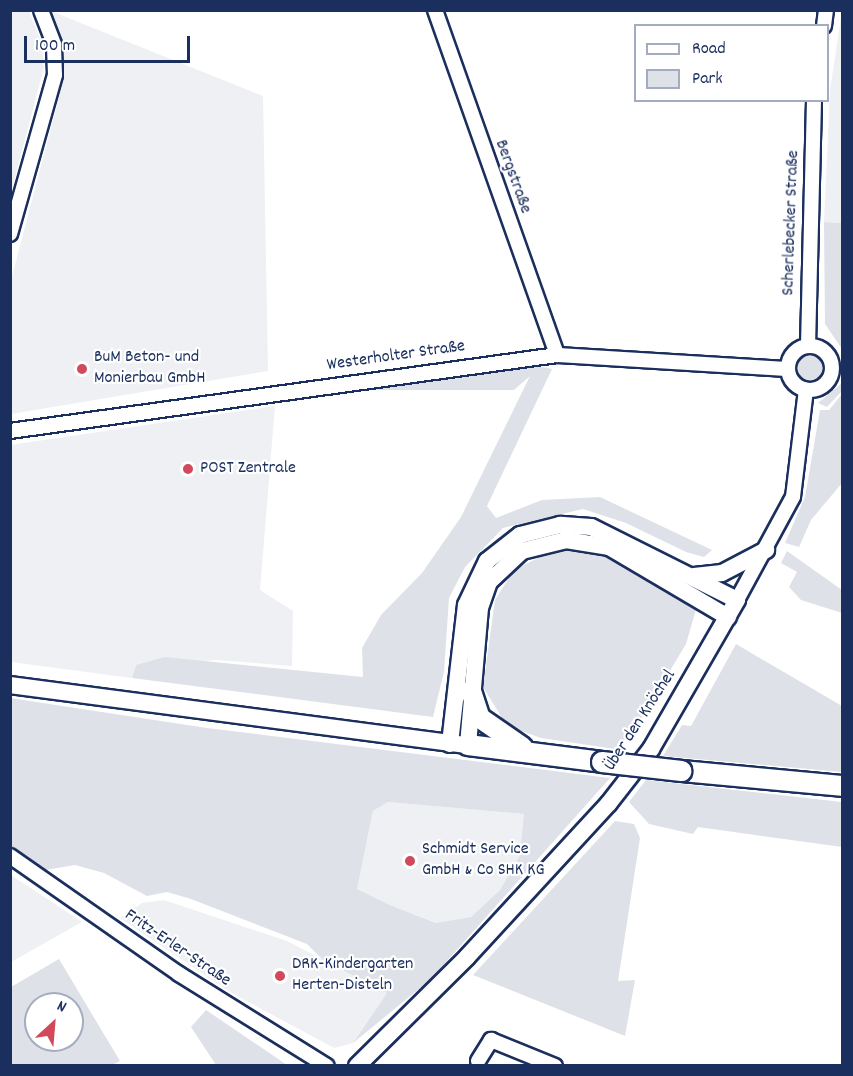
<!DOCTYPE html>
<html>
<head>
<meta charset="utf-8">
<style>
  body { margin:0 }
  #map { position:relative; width:853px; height:1076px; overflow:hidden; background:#fff; font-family:Dekko,sans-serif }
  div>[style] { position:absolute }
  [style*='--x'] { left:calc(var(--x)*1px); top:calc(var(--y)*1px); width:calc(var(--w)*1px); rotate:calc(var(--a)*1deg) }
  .built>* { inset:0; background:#eff0f4 }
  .green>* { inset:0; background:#dee1e7 }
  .round { border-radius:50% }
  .roads { filter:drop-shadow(2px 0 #1b2f5e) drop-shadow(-2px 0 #1b2f5e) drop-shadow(0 2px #1b2f5e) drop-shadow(0 -2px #1b2f5e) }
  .minor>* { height:14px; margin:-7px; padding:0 7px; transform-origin:7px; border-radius:7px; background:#fff }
  .minor>.ring { margin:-7px; padding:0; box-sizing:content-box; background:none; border:14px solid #fff; border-radius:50% }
  .major>* { height:16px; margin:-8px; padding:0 8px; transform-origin:8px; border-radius:8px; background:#fff }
  .highway>* { height:20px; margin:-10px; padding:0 10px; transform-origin:10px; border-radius:10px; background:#fff }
  .bridges { filter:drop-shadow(2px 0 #1b2f5e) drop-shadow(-2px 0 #1b2f5e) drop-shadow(0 2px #1b2f5e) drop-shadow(0 -2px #1b2f5e) }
  .highway-bridge>* { height:20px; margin:-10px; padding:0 10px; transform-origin:10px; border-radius:10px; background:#fff }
  .dots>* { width:16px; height:16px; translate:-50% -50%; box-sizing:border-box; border:3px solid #fff; border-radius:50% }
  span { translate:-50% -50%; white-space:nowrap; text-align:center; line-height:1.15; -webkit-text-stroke:4.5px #fff; paint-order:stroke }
  .street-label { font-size:18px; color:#1b2f5e }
  .poi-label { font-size:18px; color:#1b2f5e }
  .left { translate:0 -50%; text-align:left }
  .frame { position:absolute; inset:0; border:12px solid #1b2f5e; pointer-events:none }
  .legend { position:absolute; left:634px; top:24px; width:195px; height:78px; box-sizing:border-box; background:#fff; border:2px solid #a4acbf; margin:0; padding:8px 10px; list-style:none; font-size:18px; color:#1b2f5e }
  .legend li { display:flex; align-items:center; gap:12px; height:30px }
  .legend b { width:30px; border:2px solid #a4acbf }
  .north { position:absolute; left:24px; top:992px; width:60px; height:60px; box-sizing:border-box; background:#fff; border:2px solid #a4acbf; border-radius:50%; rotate:26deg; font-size:16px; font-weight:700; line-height:24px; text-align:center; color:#1b2f5e }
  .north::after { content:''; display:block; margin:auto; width:21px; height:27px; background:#d1495b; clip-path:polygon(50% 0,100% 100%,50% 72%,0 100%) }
  .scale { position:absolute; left:24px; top:36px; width:166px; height:27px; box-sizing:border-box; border:3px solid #1b2f5e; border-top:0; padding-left:8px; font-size:18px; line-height:21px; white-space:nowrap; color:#1b2f5e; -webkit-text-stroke:4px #fff; paint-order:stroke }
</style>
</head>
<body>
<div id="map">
  <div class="built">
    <div style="clip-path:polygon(11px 11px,29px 11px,42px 44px,44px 67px,11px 193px)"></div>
    <div style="clip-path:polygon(51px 11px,263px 96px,268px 371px,11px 414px,11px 280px,62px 86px,64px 46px)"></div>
    <div style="clip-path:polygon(842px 11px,842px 223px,824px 222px,830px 90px)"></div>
    <div style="clip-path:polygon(275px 406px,260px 590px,293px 611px,292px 666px,217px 660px,136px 665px,132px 678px,11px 662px,10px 445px)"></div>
    <div style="clip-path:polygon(388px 802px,525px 814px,520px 855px,500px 890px,471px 917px,437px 923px,390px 905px,357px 889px,373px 811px)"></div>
    <div style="clip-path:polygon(11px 875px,82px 922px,11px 962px,10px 962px)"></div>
    <div style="clip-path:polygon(164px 900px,287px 941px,387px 993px,353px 1043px,334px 1048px,230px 992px,120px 918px,142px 903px)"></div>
  </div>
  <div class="green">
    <div style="clip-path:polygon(824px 222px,842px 223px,842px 349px,825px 324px)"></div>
    <div class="round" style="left:797px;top:354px;width:26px;height:26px"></div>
    <div style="clip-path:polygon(533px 365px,552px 369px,487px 506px,496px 518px,542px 500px,600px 497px,712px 550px,704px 557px,686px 552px,626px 523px,583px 509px,503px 528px,465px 567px,449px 598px,444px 672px,433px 717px,132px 678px,136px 665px,165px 657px,363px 677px,362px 648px,381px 615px,422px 573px,461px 517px,530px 376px,514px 390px,367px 390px)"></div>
    <div style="clip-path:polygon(842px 383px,842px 391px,827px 407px,818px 403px)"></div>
    <div style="clip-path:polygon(842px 394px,842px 483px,811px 520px,799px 547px,785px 543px,805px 497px,820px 410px,829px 410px)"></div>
    <div style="clip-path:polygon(562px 546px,602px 549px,697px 606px,686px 644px,633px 732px,615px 749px,541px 738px,507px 726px,483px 687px,495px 600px,514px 570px)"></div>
    <div style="clip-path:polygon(787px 551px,842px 590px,842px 613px,801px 600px,789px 587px,797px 572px,781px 563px)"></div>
    <div style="clip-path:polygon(736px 644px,842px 706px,842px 772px,663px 756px,682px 725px,691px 726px)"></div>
    <div style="clip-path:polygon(evenodd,10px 698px,207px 728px,610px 778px,431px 979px,353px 1043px,387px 993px,323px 960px,307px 944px,191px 899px,167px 892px,147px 896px,104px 873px,75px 865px,46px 870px,11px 847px,10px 698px,388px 802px,524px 814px,520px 855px,500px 890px,471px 917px,436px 923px,390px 905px,357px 889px,373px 811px,388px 802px)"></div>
    <div style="clip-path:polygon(646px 780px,842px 802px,842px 847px,698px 827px,693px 834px,649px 824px,629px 802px)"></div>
    <div style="clip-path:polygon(615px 821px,634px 824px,640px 838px,618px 981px,635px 980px,625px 1036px,473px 975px)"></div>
    <div style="clip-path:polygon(evenodd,59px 959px,120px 1061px,112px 1065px,11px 1065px,11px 987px,59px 959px,36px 1004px,72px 1004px,72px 1040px,36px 1040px,36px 1004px)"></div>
    <div style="clip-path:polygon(206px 1010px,287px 1065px,288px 1065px,216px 1065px,191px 1027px)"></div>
  </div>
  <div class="roads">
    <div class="minor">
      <div style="--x:435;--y:10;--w:366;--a:70.5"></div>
      <div style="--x:824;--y:26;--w:16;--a:-83"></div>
      <div style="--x:10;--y:234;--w:165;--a:-74.2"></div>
      <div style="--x:55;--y:75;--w:31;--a:-92"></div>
      <div style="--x:54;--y:44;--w:36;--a:-111"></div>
      <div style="--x:808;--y:346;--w:246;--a:-88.6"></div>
      <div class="ring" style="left:788px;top:346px;width:30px;height:30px"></div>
      <div style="--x:10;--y:431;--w:552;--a:-7.91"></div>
      <div style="--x:557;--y:355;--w:231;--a:3.5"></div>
      <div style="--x:737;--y:600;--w:117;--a:-61.5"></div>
      <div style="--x:793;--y:497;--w:108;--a:-83.1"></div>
      <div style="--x:10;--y:856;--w:206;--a:34.9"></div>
      <div style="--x:179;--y:974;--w:174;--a:31.9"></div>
      <div style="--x:478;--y:1061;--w:25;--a:-58"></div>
      <div style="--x:491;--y:1040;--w:69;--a:22.1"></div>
    </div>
    <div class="major">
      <div style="--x:694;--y:576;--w:28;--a:-6"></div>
      <div style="--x:722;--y:573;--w:50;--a:-27.6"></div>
      <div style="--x:10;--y:685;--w:462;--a:7.5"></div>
      <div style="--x:468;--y:745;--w:138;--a:-85"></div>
      <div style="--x:480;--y:608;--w:28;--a:-71"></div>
      <div style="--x:489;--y:582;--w:45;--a:-43.2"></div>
      <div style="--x:522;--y:551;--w:45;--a:-14"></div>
      <div style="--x:566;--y:540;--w:44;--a:9.2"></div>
      <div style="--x:609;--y:547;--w:138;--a:30.5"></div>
      <div style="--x:357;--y:1066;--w:155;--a:-44.7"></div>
      <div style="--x:467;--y:957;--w:209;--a:-47.3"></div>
      <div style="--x:609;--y:803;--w:68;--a:-52.1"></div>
      <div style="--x:651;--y:749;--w:172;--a:-60"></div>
      <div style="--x:737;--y:600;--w:163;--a:-153.4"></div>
      <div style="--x:591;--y:527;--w:31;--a:-176"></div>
      <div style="--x:560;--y:525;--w:41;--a:166"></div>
      <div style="--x:520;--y:535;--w:42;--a:141.8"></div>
      <div style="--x:487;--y:561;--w:49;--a:115.5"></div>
      <div style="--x:466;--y:605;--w:140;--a:96.6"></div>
    </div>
    <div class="highway">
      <div style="--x:471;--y:691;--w:28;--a:72"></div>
      <div style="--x:480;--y:718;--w:51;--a:34.6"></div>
      <div style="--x:468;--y:745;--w:135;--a:7.2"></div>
      <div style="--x:681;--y:771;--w:162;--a:5.3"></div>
    </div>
  </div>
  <div class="bridges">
    <div class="highway-bridge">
      <div style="--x:602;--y:762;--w:80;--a:6.5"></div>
    </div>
  </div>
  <div class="dots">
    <div style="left:82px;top:369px;background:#d1495b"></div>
    <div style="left:188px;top:469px;background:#d1495b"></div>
    <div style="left:410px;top:861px;background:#d1495b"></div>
    <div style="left:280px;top:976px;background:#d1495b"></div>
  </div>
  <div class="street-label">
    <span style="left:512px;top:177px;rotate:70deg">Bergstraße</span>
    <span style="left:792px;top:223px;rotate:-88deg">Scherlebecker Straße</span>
    <span style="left:396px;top:357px;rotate:-8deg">Westerholter Straße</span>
    <span style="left:641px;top:721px;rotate:-57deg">Über den Knöchel</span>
    <span style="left:177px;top:949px;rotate:34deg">Fritz-Erler-Straße</span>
  </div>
  <div class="poi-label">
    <span class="left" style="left:94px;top:369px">BuM Beton- und<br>Monierbau GmbH</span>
    <span class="left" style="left:200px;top:469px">POST Zentrale</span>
    <span class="left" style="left:422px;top:861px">Schmidt Service<br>GmbH &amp; Co SHK KG</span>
    <span class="left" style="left:292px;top:976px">DRK-Kindergarten<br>Herten-Disteln</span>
  </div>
  <div class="frame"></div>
  <ul class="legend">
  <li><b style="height:8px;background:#fff"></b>Road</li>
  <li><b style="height:16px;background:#dee1e7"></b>Park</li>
  </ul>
  <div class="north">N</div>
  <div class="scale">100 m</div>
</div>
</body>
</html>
